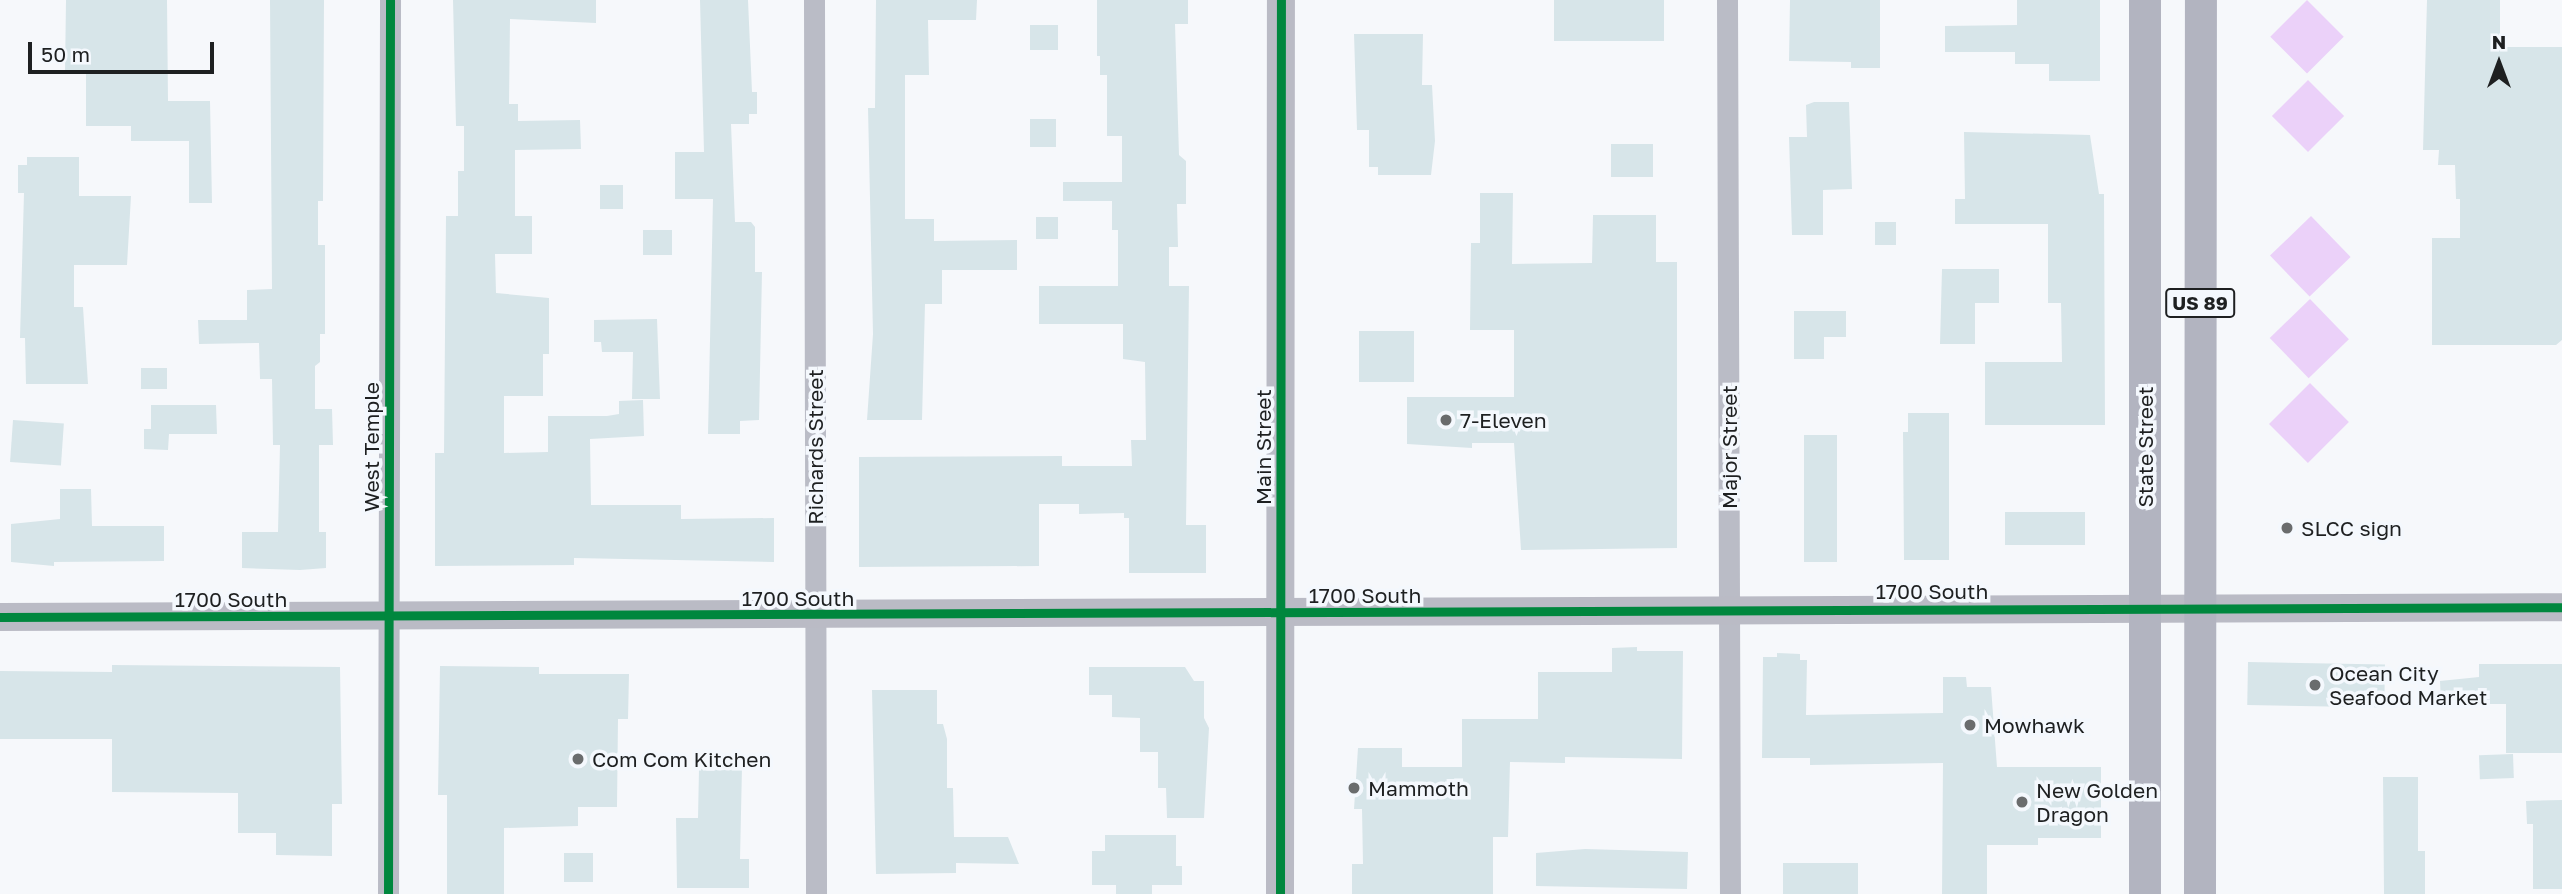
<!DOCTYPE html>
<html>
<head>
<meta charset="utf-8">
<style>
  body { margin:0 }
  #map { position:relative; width:2562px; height:894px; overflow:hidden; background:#f6f8fb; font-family:"Golos Text",sans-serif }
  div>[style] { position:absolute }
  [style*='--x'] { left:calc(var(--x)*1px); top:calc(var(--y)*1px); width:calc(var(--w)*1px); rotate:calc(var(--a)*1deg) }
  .green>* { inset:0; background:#ebd1f9; transform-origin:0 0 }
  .building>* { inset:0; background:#d7e5e9; transform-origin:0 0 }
  .street>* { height:21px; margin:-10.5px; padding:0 10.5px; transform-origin:10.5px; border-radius:10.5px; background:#babcc6 }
  .secondary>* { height:28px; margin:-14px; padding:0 14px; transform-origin:14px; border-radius:14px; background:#babbc5 }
  .primary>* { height:32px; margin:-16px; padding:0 16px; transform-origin:16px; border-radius:16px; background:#b2b4c0 }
  .cycleway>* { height:9px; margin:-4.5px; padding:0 4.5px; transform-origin:4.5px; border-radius:4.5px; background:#00873e }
  .dots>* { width:19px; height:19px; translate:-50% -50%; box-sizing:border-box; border:4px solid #f4f8fd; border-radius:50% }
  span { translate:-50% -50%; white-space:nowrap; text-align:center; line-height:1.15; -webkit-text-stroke:7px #f4f8fd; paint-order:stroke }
  .shield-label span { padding:2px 5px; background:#f4f8fd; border:2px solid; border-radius:5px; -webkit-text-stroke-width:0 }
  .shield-label { font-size:19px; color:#1e2021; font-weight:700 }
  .poi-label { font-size:21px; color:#1e2021 }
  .left { translate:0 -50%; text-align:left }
  .street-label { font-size:21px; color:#1e2021 }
  .north { position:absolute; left:2464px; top:28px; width:70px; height:70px; -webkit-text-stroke:5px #f4f8fd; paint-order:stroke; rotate:0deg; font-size:19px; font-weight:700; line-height:28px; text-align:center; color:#1e2021 }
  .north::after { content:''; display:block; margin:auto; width:24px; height:32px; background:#1e2021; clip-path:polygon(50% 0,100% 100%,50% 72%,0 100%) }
  .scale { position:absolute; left:28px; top:42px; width:186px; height:32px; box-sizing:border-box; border:4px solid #1e2021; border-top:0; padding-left:9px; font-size:21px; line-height:24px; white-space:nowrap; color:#1e2021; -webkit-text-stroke:5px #f4f8fd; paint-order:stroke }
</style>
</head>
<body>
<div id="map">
  <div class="green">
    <div style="left:2307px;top:0;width:52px;height:52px;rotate:45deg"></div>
    <div style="left:2308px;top:80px;width:51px;height:51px;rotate:45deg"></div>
    <div style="left:2311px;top:216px;width:57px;height:57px;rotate:46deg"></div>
    <div style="left:2310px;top:299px;width:56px;height:56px;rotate:46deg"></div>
    <div style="left:2310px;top:383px;width:55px;height:58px;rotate:45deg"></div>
  </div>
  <div class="building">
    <div style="clip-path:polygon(66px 0,167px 0,168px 101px,210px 101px,212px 203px,189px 203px,189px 141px,131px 141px,131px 126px,86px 126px,86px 72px,65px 72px)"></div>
    <div style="clip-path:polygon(270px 0,324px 0,323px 201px,318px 201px,318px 245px,325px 245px,325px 334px,320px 334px,320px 362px,315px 366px,315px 409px,332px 409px,333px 445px,319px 445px,319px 532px,326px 532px,326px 568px,300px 570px,242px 568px,242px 532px,278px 532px,280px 445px,273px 445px,272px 379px,260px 379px,259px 343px,199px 344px,198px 320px,247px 320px,247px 290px,272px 289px)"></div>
    <div style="clip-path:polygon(453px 0,596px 0,596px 23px,510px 19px,509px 104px,518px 104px,518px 121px,580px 120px,581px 149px,515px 150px,515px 216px,532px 216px,532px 254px,495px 254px,496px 293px,549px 298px,549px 354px,543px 354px,543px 396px,504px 396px,504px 453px,548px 452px,548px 416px,607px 416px,619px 414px,619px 401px,643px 400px,644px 436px,590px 439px,591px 505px,681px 505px,681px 519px,774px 518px,774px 562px,574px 558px,574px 565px,435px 566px,435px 453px,444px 453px,446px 216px,458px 216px,458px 171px,464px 171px,464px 126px,456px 126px)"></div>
    <div style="clip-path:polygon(700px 0,748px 0,752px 92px,757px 92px,757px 114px,749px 114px,749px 124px,731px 124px,735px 222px,751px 222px,755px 227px,755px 272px,762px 272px,759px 420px,740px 421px,740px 434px,708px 434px,713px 199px,675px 199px,675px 152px,704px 152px)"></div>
    <div style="clip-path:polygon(876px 0,977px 0,976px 20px,928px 20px,929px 75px,905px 75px,905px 219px,934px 219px,934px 241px,1017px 240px,1017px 270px,942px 270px,942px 304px,925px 304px,922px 420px,867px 420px,873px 334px,868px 108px,875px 108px)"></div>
    <div style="clip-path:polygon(1097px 0,1188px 0,1188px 24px,1175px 24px,1179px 155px,1186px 161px,1186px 204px,1177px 204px,1178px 247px,1169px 247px,1169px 286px,1189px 286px,1186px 525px,1206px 525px,1206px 573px,1129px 573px,1129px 518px,1124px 518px,1124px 513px,1079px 514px,1079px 504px,1039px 504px,1039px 566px,859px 567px,859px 457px,1062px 456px,1062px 466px,1132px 466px,1131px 440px,1146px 440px,1145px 362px,1123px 359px,1123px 324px,1039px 324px,1039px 286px,1118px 286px,1118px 230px,1112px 230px,1112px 201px,1063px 201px,1063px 182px,1122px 182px,1122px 136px,1107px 136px,1107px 75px,1100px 75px,1100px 56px,1097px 56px)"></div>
    <div style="left:1554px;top:0;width:110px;height:41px"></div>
    <div style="clip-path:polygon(1790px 0,1880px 0,1880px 68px,1851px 68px,1851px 62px,1789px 61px)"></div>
    <div style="clip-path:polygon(2017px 0,2100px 0,2100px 81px,2049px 81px,2049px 64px,2015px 64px,2015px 52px,1945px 52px,1945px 26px,2017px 25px)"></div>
    <div style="clip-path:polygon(2427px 0,2500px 0,2500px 47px,2562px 47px,2562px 340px,2556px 345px,2432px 345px,2432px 238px,2460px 238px,2460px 199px,2456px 199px,2455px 165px,2438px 165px,2439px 150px,2423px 150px)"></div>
    <div style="left:1030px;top:25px;width:28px;height:25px"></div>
    <div style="clip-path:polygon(1354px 34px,1423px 34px,1422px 85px,1432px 85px,1435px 141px,1431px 175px,1378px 175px,1378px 167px,1369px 167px,1369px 130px,1357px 130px)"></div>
    <div style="clip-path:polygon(1814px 102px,1849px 102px,1852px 189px,1823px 190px,1823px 235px,1792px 235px,1789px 137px,1807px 137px,1806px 105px)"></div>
    <div style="left:1030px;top:119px;width:26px;height:28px"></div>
    <div style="clip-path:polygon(1964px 132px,2090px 135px,2099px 194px,2104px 194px,2105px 425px,1985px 425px,1985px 362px,2062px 362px,2061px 303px,2048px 303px,2048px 224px,1955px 224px,1955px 199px,1965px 199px)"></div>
    <div style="left:1611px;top:144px;width:42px;height:33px"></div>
    <div style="clip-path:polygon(27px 157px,79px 157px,79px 196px,131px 196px,127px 265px,74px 265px,74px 307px,83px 307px,88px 384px,26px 384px,25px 338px,20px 338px,24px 193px,18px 193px,18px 165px,27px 165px)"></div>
    <div style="left:600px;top:185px;width:23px;height:24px"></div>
    <div style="clip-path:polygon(1480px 193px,1513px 193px,1512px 264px,1592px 263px,1593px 215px,1656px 215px,1656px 262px,1677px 262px,1677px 548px,1521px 550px,1514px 443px,1472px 443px,1472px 448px,1407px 444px,1407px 397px,1514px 397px,1514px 330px,1470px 330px,1471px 243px,1480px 243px)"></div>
    <div style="left:1036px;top:217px;width:22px;height:22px"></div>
    <div style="left:1875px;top:222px;width:21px;height:23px"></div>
    <div style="left:643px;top:230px;width:29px;height:25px"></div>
    <div style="clip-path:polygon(1942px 269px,1999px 269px,1999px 303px,1975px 303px,1975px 344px,1940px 344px)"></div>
    <div style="clip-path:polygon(1794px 311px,1846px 311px,1846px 337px,1824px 337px,1824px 359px,1794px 359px)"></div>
    <div style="clip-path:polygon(657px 319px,660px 399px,632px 399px,633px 352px,602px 352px,601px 342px,594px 342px,594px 320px)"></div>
    <div style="left:1359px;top:331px;width:55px;height:51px"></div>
    <div style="left:141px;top:368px;width:26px;height:21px"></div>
    <div style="clip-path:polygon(151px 405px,216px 405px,217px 434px,169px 434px,168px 450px,144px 449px,144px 429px,151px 429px)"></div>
    <div style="clip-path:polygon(1908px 413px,1949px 413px,1949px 560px,1904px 560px,1903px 432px,1908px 432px)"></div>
    <div style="left:13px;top:420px;width:51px;height:42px;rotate:4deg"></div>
    <div style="left:1804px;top:435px;width:33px;height:127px"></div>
    <div style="clip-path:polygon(60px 489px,91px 489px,92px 526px,164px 526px,164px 561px,54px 562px,54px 566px,11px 562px,11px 524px,60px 519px)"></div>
    <div style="left:2005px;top:512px;width:80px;height:33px"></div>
    <div style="clip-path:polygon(1637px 647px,1637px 651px,1683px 651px,1682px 759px,1565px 757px,1565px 763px,1510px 762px,1508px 837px,1493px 837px,1493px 894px,1352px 894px,1352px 864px,1363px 864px,1362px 809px,1354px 809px,1358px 748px,1402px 748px,1402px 767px,1462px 767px,1462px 719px,1538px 719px,1538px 672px,1612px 672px,1612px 648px)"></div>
    <div style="clip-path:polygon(1777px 653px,1800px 654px,1800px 660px,1807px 660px,1806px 715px,1943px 713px,1943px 677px,1966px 677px,1967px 687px,1991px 687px,1997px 767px,2101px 767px,2101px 838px,2038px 838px,2038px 845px,1987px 845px,1987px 894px,1942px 894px,1943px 763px,1810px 765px,1810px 758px,1762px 758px,1763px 657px,1777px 657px)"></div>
    <div style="left:2248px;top:662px;width:137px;height:43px;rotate:1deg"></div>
    <div style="clip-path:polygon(2479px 664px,2562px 664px,2562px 753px,2506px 753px,2506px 704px,2441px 704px,2440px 681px,2479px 677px)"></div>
    <div style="clip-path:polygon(112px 665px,340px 667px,342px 804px,332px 804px,332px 856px,276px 855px,276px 833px,238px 833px,238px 793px,112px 792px,112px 739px,0 739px,0 671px,112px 672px)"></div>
    <div style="clip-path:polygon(440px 666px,539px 667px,539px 674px,629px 674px,628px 719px,618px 719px,617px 807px,578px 807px,578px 826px,504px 828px,504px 894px,447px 894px,447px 795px,438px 795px)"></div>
    <div style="clip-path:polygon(1089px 667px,1185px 667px,1194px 681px,1204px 681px,1204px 718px,1209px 728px,1204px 818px,1167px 818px,1166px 788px,1158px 788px,1158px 752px,1140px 752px,1140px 718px,1112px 717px,1112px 695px,1089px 695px)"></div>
    <div style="clip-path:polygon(872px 690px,937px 690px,937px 724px,943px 724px,947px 739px,947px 788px,953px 788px,954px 837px,1008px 837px,1019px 864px,956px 863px,956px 873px,876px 874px)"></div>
    <div style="left:2513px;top:754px;width:24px;height:34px;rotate:88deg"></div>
    <div style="clip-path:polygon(711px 762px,734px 762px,734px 768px,742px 767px,740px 859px,749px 859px,749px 888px,677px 888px,676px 818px,698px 818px,699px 769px,711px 768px)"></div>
    <div style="clip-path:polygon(2383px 777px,2418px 777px,2418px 851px,2425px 851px,2425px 894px,2384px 894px)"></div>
    <div style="clip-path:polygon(2562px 800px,2562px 889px,2533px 889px,2533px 824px,2527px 824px,2526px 801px)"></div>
    <div style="clip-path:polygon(1105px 835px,1176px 835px,1176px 866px,1182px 866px,1182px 885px,1152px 885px,1152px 894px,1116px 894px,1116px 885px,1092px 885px,1092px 851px,1105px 851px)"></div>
    <div style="clip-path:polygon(1585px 849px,1688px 852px,1687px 889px,1536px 886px,1536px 853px)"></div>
    <div style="left:564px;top:853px;width:29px;height:29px"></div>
    <div style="left:1783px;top:863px;width:75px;height:33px"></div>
  </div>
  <div class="street">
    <div style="--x:814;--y:0;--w:894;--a:89.87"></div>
    <div style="--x:1727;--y:0;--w:894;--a:89.81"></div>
    <div style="--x:388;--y:894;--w:894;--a:-89.87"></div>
  </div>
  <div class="secondary">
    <div style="--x:0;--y:617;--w:2562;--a:-0.22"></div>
    <div style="--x:1280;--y:894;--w:894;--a:-89.94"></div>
  </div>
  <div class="primary">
    <div style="--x:2145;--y:894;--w:894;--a:-90"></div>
    <div style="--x:2200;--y:894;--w:894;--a:-89.94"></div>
  </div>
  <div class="cycleway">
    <div style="--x:0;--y:617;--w:2562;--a:-0.22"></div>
    <div style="--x:388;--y:894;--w:894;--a:-89.87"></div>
    <div style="--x:1280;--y:894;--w:894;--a:-89.94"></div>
  </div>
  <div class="dots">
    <div style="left:1446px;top:420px;background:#6a6c6d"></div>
    <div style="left:2287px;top:528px;background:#6a6c6d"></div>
    <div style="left:2315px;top:685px;background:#6a6c6d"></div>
    <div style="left:1970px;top:725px;background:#6a6c6d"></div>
    <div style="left:578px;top:759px;background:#6a6c6d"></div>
    <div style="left:1354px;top:788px;background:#6a6c6d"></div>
    <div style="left:2022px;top:802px;background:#6a6c6d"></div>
  </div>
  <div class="shield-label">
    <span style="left:2200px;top:303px">US 89</span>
  </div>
  <div class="poi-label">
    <span class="left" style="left:1460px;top:420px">7-Eleven</span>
    <span class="left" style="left:2301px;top:528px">SLCC sign</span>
    <span class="left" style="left:2329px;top:685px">Ocean City<br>Seafood Market</span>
    <span class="left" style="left:1984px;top:725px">Mowhawk</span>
    <span class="left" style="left:592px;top:759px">Com Com Kitchen</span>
    <span class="left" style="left:1368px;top:788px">Mammoth</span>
    <span class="left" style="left:2036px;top:802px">New Golden<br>Dragon</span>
  </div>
  <div class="street-label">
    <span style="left:371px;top:447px;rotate:-90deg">West Temple</span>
    <span style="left:815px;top:447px;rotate:-90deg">Richards Street</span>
    <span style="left:1263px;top:447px;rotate:-90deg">Main Street</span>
    <span style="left:1729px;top:447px;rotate:-90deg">Major Street</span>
    <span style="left:2145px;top:447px;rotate:-90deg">State Street</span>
    <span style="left:1932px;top:591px">1700 South</span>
    <span style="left:1365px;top:595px">1700 South</span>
    <span style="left:798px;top:598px">1700 South</span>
    <span style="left:231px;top:599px">1700 South</span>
  </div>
  <div class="north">N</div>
  <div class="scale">50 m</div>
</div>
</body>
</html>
